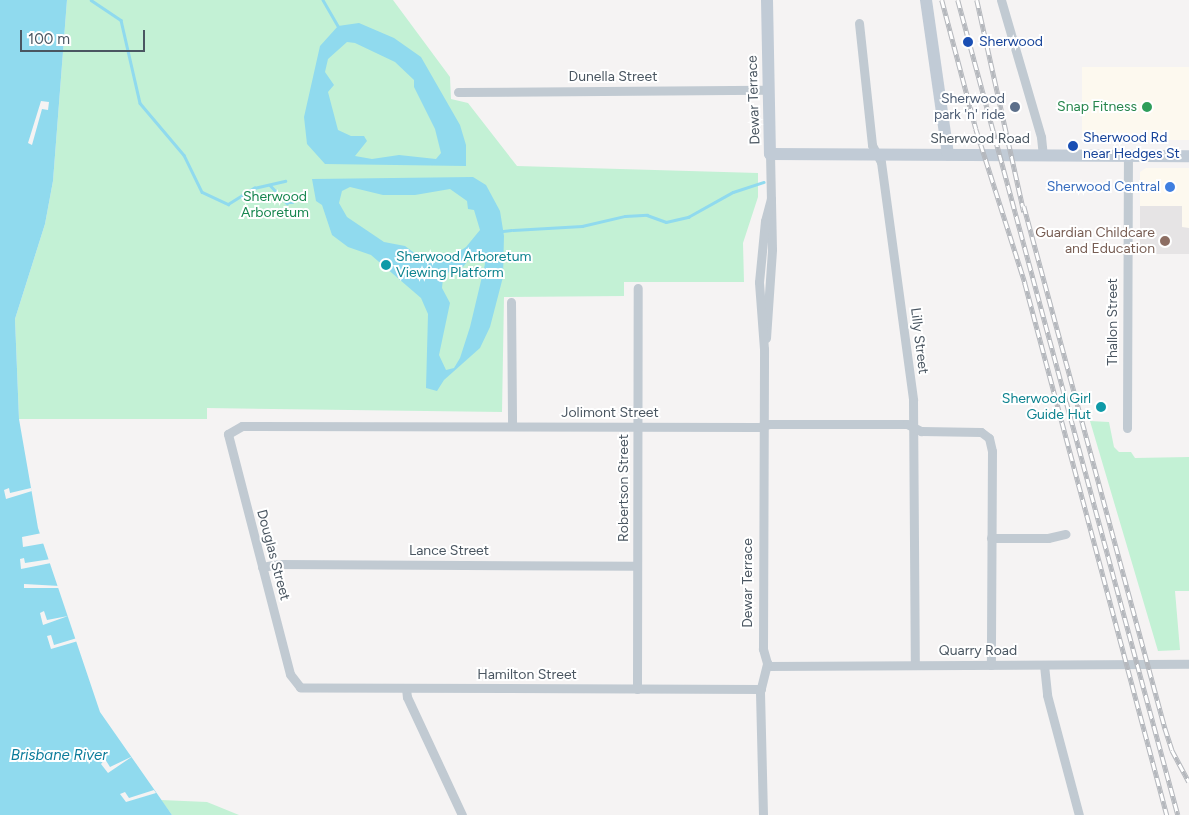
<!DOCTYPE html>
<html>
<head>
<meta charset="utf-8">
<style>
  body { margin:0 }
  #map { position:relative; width:1189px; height:815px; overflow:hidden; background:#f5f3f3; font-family:Figtree,sans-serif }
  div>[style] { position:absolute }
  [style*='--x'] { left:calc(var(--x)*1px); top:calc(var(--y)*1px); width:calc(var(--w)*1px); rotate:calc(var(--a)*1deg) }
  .commercial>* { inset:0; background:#fdf9ef; transform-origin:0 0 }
  .education>* { inset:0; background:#e6e4e5 }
  .green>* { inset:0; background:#c3f1d5 }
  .water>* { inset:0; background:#90daee }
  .pier>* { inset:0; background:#f5f3f3 }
  .stream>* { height:2.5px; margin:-1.25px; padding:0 1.25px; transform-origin:1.25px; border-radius:1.25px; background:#90daee }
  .street>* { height:9px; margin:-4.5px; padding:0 4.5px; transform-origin:4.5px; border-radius:4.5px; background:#c1cad2 }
  .secondary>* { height:12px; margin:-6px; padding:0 6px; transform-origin:6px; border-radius:6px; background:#c1cbd6 }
  .rail>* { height:4.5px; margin-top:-2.25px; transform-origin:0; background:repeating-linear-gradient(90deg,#fff 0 8px,#b5b8bd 0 16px); box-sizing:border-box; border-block:1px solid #b5b8bd }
  .dots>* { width:14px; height:14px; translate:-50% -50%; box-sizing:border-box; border:2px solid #fff; border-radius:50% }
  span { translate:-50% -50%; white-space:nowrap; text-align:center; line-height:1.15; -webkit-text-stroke:4px #fff; paint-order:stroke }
  .transit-label { font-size:14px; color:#164399 }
  .left { translate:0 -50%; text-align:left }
  .street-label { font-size:14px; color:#4a5661 }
  .service-label { font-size:14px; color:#4e5e75 }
  .right { translate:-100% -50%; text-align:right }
  .leisure-label { font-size:14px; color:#27864d }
  .shop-label { font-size:14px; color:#366cbe }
  .park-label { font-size:14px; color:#17864f }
  .education-label { font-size:14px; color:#785e54 }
  .culture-label { font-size:14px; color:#0d838f }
  .water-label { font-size:15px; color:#0c7c9b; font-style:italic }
  .scale { position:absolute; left:20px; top:30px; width:125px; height:22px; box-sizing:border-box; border:2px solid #4a5661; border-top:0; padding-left:6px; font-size:15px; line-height:18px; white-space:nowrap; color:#4a5661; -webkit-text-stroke:4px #fff; paint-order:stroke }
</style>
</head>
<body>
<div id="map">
  <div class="commercial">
    <div style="left:1082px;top:67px;width:107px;height:73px"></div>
    <div style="clip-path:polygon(1146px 168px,1189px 168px,1189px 228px,1182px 228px,1182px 206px,1140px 206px,1140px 172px)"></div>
  </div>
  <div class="education">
    <div style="clip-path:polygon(1140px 206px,1182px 206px,1182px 227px,1189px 228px,1189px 254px,1140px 254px)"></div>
  </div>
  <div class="green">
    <div style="clip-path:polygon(67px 0,393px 0,450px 77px,451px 99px,468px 103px,517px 166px,758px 173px,758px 197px,743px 243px,744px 282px,624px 282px,624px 296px,504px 297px,502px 412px,207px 408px,207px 419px,19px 419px,15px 319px,45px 224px,53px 181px)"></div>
    <div style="clip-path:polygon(1090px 421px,1109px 422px,1114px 447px,1119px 452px,1131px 452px,1135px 458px,1189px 457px,1189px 591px,1175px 591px,1180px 650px,1158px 651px)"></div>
    <div style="clip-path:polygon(161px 800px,207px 802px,239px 815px,172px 815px)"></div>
  </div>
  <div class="water">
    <div style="clip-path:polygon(0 0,67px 0,53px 181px,45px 224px,15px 319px,19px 419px,38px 528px,100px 712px,172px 815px,0 815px)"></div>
    <div style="clip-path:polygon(evenodd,359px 23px,394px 38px,421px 57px,460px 125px,466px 145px,466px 166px,325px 164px,307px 144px,304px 117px,320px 46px,338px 26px,359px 23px,347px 42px,355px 43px,395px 62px,414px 80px,414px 87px,435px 129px,441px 153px,436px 159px,399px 155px,372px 159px,355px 156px,367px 141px,364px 136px,351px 136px,338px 130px,328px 92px,334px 85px,325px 72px,328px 59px,347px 42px)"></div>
    <div style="clip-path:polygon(evenodd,473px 177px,486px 185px,500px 211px,504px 236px,503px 277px,490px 327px,480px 348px,444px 380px,437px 391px,426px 388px,428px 314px,421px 298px,371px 255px,348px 247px,332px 235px,322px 205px,316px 201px,312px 179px,473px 177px,350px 187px,383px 195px,415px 195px,450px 189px,467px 201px,468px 209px,474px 210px,480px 230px,466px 247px,445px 261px,428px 263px,405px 246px,384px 242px,347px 217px,339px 203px,342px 191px,350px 187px,473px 177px,480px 252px,484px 254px,485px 264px,470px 327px,460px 358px,454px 368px,446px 370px,439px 355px,450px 303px,442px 288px,443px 278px,451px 270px,463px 267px,474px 253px,480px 252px)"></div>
  </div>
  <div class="pier">
    <div style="clip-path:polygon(41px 101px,49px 102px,48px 110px,42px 109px,32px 145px,28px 143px)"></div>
    <div style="clip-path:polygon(9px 488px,10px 493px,31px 488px,32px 491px,6px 499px,4px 490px)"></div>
    <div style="clip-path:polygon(42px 533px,46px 543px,23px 547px,22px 537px)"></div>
    <div style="clip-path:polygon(24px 558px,25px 563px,51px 559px,51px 563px,21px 569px,20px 559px)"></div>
    <div style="clip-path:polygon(24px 584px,60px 586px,60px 588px,24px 588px)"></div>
    <div style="clip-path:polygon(44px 611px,47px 620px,68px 616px,43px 625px,40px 613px)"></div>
    <div style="clip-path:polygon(51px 635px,54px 645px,77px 638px,78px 641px,51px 649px,47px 636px)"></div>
    <div style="clip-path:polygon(133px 756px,108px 773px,101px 764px,105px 759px,110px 767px)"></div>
    <div style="clip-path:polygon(154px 790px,156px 793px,126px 802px,120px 794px,125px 792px,129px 798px)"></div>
  </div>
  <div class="stream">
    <div style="--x:91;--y:0;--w:36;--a:34"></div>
    <div style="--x:121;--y:20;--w:85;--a:77.1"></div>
    <div style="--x:140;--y:103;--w:68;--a:49.8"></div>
    <div style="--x:184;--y:155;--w:41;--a:64.1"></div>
    <div style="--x:202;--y:192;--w:29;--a:25"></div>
    <div style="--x:228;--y:204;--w:31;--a:-32"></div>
    <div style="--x:254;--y:188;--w:32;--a:-13"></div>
    <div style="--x:323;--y:0;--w:30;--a:60"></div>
    <div style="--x:270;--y:185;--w:25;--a:47"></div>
    <div style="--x:287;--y:203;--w:6;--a:0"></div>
    <div style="--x:513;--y:230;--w:69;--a:-3.3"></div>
    <div style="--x:582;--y:226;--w:44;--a:-13.1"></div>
    <div style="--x:625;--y:216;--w:22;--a:-3"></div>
    <div style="--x:647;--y:215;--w:20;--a:20"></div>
    <div style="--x:666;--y:222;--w:23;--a:-13"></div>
    <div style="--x:688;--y:217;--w:51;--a:-29.1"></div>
    <div style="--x:733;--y:192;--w:32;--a:-18"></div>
    <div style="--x:503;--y:231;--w:8;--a:-7"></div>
  </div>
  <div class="street">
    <div style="--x:1001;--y:0;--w:143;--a:73.7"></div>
    <div style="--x:1041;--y:137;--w:18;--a:84"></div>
    <div style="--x:859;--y:23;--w:123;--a:83.9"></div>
    <div style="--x:872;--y:145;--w:19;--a:62"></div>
    <div style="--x:881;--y:162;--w:240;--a:82.3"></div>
    <div style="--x:913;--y:400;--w:265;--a:89.6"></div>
    <div style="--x:458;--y:92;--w:309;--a:-0.4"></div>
    <div style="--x:511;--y:302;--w:124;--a:89.5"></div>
    <div style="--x:766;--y:338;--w:89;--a:-86.1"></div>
    <div style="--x:772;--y:249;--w:95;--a:-91.2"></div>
    <div style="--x:1127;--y:428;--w:273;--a:-89.8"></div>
    <div style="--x:991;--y:538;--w:57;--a:0"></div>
    <div style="--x:1048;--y:538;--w:18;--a:-13"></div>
    <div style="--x:262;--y:567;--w:17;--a:-10"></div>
    <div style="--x:279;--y:564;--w:358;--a:0.3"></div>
    <div style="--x:1044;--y:665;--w:30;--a:84"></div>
    <div style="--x:1047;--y:695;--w:124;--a:75.1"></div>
    <div style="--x:767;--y:666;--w:422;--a:-0.3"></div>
    <div style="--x:406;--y:688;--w:9;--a:84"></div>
    <div style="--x:407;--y:697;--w:130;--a:65"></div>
    <div style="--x:637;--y:689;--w:401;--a:-89.9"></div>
    <div style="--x:761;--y:689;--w:461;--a:-179.8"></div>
    <div style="--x:300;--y:687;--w:16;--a:-128"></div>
    <div style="--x:290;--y:674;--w:248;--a:-104.5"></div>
    <div style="--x:228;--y:434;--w:16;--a:-30"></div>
    <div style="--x:242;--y:426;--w:517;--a:0.11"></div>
    <div style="--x:759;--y:427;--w:10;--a:-17"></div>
    <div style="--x:769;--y:424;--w:138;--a:0"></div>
    <div style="--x:907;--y:424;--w:16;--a:27"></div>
    <div style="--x:921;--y:431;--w:60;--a:1"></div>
    <div style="--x:981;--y:432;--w:10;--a:37"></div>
    <div style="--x:989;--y:438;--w:13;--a:77"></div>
    <div style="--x:992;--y:451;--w:214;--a:90.3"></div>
    <div style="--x:763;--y:815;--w:123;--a:-91.4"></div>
    <div style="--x:760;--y:692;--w:30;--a:-76"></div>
    <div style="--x:767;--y:663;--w:15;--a:-106"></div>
    <div style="--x:763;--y:649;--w:300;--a:-89.8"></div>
    <div style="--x:764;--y:349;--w:67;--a:-94.3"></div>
    <div style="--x:759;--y:282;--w:61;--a:-84.4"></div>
    <div style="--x:765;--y:221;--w:23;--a:-75"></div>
  </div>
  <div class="secondary">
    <div style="--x:767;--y:0;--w:154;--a:88.9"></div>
    <div style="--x:770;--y:154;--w:419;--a:0.3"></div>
    <div style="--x:926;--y:0;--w:156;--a:81.9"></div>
  </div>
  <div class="rail">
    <div style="--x:942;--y:0;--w:133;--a:75.2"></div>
    <div style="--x:976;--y:129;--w:162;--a:72.3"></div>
    <div style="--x:1025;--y:283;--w:551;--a:75.06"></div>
    <div style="--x:958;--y:0;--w:844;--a:74.89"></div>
    <div style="--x:977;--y:0;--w:217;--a:77.5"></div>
    <div style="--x:1024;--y:206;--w:541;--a:74.88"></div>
    <div style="--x:1165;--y:728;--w:23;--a:72"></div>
    <div style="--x:1172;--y:750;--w:36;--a:62"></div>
  </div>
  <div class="dots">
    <div style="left:968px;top:42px;background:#1a4fb4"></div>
    <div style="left:1015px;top:107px;background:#5c6f8a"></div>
    <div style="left:1147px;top:107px;background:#2e9e5b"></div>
    <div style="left:1073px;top:146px;background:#1a4fb4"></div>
    <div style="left:1170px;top:187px;background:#3f7fe0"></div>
    <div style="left:1165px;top:241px;background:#8d6e63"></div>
    <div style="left:386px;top:265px;background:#0f9aa8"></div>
    <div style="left:1101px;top:407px;background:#0f9aa8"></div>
  </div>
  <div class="transit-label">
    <span class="left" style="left:979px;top:42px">Sherwood</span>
    <span class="left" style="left:1083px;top:146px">Sherwood Rd<br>near Hedges St</span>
  </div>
  <div class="street-label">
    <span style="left:613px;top:77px">Dunella Street</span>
    <span style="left:754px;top:100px;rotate:-92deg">Dewar Terrace</span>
    <span style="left:980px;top:139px">Sherwood Road</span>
    <span style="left:1113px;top:322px;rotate:-90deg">Thallon Street</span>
    <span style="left:919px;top:341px;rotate:83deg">Lilly Street</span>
    <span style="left:610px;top:413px">Jolimont Street</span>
    <span style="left:624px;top:488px;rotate:-90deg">Robertson Street</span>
    <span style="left:449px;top:551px">Lance Street</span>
    <span style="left:273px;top:555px;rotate:75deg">Douglas Street</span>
    <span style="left:748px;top:583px;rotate:-90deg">Dewar Terrace</span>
    <span style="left:978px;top:651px">Quarry Road</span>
    <span style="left:527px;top:675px">Hamilton Street</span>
  </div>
  <div class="service-label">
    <span class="right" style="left:1005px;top:107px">Sherwood<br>park 'n' ride</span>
  </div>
  <div class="leisure-label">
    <span class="right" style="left:1137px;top:107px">Snap Fitness</span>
  </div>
  <div class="shop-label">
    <span class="right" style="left:1160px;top:187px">Sherwood Central</span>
  </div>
  <div class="park-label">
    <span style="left:275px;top:205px">Sherwood<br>Arboretum</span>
  </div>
  <div class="education-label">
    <span class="right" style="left:1155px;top:241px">Guardian Childcare<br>and Education</span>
  </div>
  <div class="culture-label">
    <span class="left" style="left:396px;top:265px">Sherwood Arboretum<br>Viewing Platform</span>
    <span class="right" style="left:1091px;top:407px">Sherwood Girl<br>Guide Hut</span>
  </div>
  <div class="water-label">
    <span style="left:59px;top:756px">Brisbane River</span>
  </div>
  <div class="scale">100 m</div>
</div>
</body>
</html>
